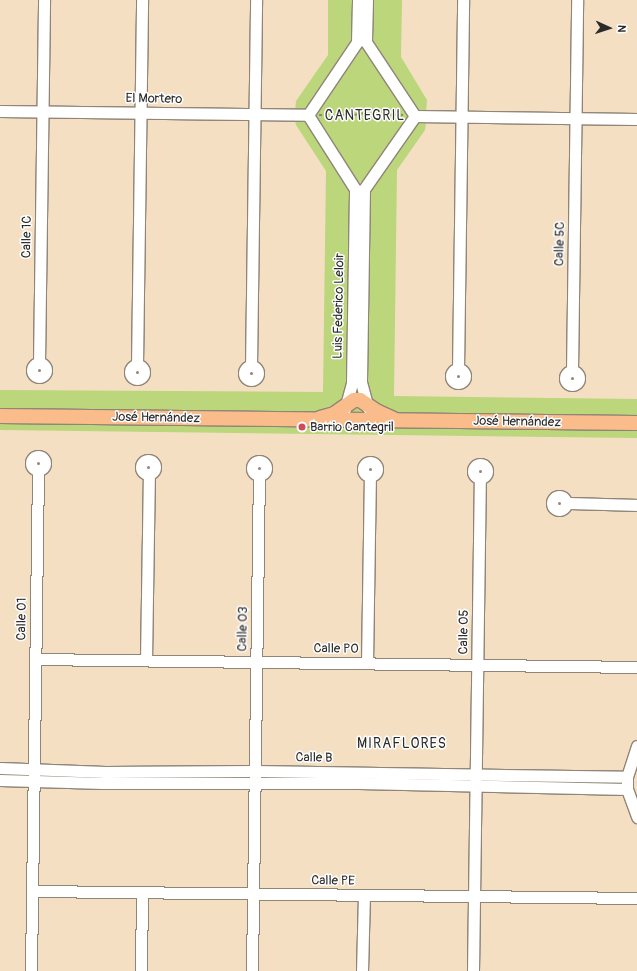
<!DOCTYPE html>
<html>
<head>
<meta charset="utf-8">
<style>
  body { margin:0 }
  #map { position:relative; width:637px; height:971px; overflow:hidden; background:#f4dfc3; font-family:Pangolin,sans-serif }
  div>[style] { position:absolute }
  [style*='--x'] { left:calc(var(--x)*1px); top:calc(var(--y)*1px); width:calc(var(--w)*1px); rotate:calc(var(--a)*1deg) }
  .green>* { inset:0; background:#bbd67b }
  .path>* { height:1.5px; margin-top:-0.75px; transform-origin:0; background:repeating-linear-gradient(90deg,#908577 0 3px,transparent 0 6px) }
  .roads { filter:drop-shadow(1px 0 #908577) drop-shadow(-1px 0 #908577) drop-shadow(0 1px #908577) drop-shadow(0 -1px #908577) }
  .minor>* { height:11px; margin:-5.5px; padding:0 5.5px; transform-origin:5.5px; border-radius:5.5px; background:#fff }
  .minor>.ring { margin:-5.5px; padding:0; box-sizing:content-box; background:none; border:11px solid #fff; border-radius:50% }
  .major>* { height:14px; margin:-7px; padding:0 7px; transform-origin:7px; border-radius:7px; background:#f9bc8a }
  .dots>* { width:11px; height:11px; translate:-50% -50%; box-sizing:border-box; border:2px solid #fff; border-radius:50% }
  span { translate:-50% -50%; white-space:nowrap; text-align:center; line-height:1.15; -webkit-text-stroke:3px #fff; paint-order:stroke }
  .street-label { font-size:13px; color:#2b2b2b }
  .poi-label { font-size:13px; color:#2b2b2b }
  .left { translate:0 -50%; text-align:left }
  .neighbourhood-label { font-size:14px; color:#2b2b2b; letter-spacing:1px }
  .north { position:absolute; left:589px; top:8px; width:40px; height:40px; -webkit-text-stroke:3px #fff; paint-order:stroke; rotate:93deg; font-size:11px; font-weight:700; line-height:16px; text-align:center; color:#2b2b2b }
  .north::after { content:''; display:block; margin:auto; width:14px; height:18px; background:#2b2b2b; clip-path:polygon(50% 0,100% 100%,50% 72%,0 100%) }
</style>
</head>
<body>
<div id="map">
  <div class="green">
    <div style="clip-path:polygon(328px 0,355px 0,354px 37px,304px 112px,295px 112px,296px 101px,328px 55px)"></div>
    <div style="clip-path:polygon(370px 0,402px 0,401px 57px,427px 100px,426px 113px,418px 113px,371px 45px)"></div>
    <div style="clip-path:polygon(358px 47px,364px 47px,407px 113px,407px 118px,363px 182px,356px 183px,313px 117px)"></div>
    <div style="clip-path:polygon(295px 120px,306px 120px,350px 187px,350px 376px,344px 395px,339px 402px,315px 413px,0 410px,0 390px,323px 392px,326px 171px,296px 125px)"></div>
    <div style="clip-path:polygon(418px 121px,426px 121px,425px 130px,397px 170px,394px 396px,637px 399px,637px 417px,397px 413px,390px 412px,371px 400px,366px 389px,369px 188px,414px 124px)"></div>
    <div style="clip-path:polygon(349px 402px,388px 417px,637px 423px,637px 438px,0 430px,0 416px,313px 420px)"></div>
  </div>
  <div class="path">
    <div style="--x:319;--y:115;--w:35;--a:0"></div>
    <div style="--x:354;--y:115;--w:11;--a:-10"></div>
    <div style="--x:365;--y:113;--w:38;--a:3"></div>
  </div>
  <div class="roads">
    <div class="minor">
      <div style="--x:367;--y:0;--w:42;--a:91.4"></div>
      <div style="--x:366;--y:42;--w:89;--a:56.5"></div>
      <div style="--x:415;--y:116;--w:89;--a:124.9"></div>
      <div style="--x:364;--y:189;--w:193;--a:90.9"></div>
      <div style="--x:361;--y:382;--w:27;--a:75"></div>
      <div style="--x:0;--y:111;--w:308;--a:0.7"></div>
      <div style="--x:415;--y:116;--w:222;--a:0.8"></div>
      <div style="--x:39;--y:363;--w:363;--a:-89.2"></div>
      <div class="ring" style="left:32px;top:363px;width:3px;height:3px"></div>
      <div style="--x:137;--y:365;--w:365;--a:-89.2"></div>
      <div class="ring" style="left:130px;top:365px;width:3px;height:3px"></div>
      <div style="--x:251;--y:366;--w:366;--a:-89.2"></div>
      <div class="ring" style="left:244px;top:366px;width:3px;height:3px"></div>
      <div style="--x:458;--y:369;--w:369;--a:-89.2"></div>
      <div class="ring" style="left:451px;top:369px;width:3px;height:3px"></div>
      <div style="--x:572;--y:371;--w:371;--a:-89.2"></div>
      <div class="ring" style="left:565px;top:371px;width:3px;height:3px"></div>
      <div style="--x:345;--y:409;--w:28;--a:-75"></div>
      <div style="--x:352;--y:382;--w:193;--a:-89.1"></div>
      <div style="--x:355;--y:189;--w:88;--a:-122.4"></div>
      <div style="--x:308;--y:115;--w:88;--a:-56.1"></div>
      <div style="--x:357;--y:42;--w:42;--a:-88.6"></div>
      <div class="ring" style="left:31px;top:456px;width:3px;height:3px"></div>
      <div class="ring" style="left:141px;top:460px;width:3px;height:3px"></div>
      <div class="ring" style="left:252px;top:461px;width:3px;height:3px"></div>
      <div class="ring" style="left:363px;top:462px;width:3px;height:3px"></div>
      <div class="ring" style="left:473px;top:464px;width:3px;height:3px"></div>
      <div class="ring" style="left:552px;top:496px;width:3px;height:3px"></div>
      <div style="--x:566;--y:503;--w:71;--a:1.6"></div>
      <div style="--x:35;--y:659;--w:602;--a:0.76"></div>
      <div style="--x:146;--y:660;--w:186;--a:-89.1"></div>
      <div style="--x:367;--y:663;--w:187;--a:-89.1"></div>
      <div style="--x:637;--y:746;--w:33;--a:108"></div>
      <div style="--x:627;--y:777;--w:12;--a:90"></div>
      <div style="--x:627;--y:789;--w:30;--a:70"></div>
      <div style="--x:0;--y:768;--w:105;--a:2.2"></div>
      <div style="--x:105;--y:772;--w:150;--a:-0.4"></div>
      <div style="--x:255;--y:771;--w:372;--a:0.9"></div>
      <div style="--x:0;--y:780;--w:103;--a:1.7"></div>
      <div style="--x:103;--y:783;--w:256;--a:0"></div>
      <div style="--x:359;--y:783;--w:268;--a:1.3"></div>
      <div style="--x:32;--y:891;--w:605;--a:0.66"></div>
      <div style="--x:31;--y:971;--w:501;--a:-89.2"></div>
      <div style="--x:141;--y:971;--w:78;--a:-89.3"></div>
      <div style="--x:252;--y:971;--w:496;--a:-89.2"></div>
      <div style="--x:362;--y:971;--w:75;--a:-88.5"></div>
      <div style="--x:473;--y:971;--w:493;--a:-89.2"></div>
    </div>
    <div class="major">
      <div style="--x:0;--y:416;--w:637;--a:0.63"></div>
      <div style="--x:320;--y:418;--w:15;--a:-16"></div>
      <div style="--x:334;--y:414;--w:24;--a:-35"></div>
      <div style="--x:354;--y:400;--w:6;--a:0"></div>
      <div style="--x:360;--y:400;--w:22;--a:34"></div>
      <div style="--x:378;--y:412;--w:17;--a:24"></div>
    </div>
  </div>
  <div class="dots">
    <div style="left:302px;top:427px;background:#d1495b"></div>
  </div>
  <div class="street-label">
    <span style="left:154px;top:99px;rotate:1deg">El Mortero</span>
    <span style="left:27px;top:237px;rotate:-89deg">Calle 1C</span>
    <span style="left:560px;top:244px;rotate:-89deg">Calle 5C</span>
    <span style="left:339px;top:306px;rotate:-89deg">Luis Federico Leloir</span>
    <span style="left:156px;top:418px;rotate:1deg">José Hernández</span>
    <span style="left:517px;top:422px;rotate:1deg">José Hernández</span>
    <span style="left:22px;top:619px;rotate:-89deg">Calle O1</span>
    <span style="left:243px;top:629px;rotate:-89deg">Calle O3</span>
    <span style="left:464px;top:632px;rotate:-89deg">Calle O5</span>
    <span style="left:336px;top:649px;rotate:1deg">Calle PO</span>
    <span style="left:314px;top:758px;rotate:1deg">Calle B</span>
    <span style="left:333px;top:881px;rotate:1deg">Calle PE</span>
  </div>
  <div class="poi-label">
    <span class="left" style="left:310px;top:427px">Barrio Cantegril</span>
  </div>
  <div class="neighbourhood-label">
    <span style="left:365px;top:116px">CANTEGRIL</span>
    <span style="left:402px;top:744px">MIRAFLORES</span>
  </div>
  <div class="north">N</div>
</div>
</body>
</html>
